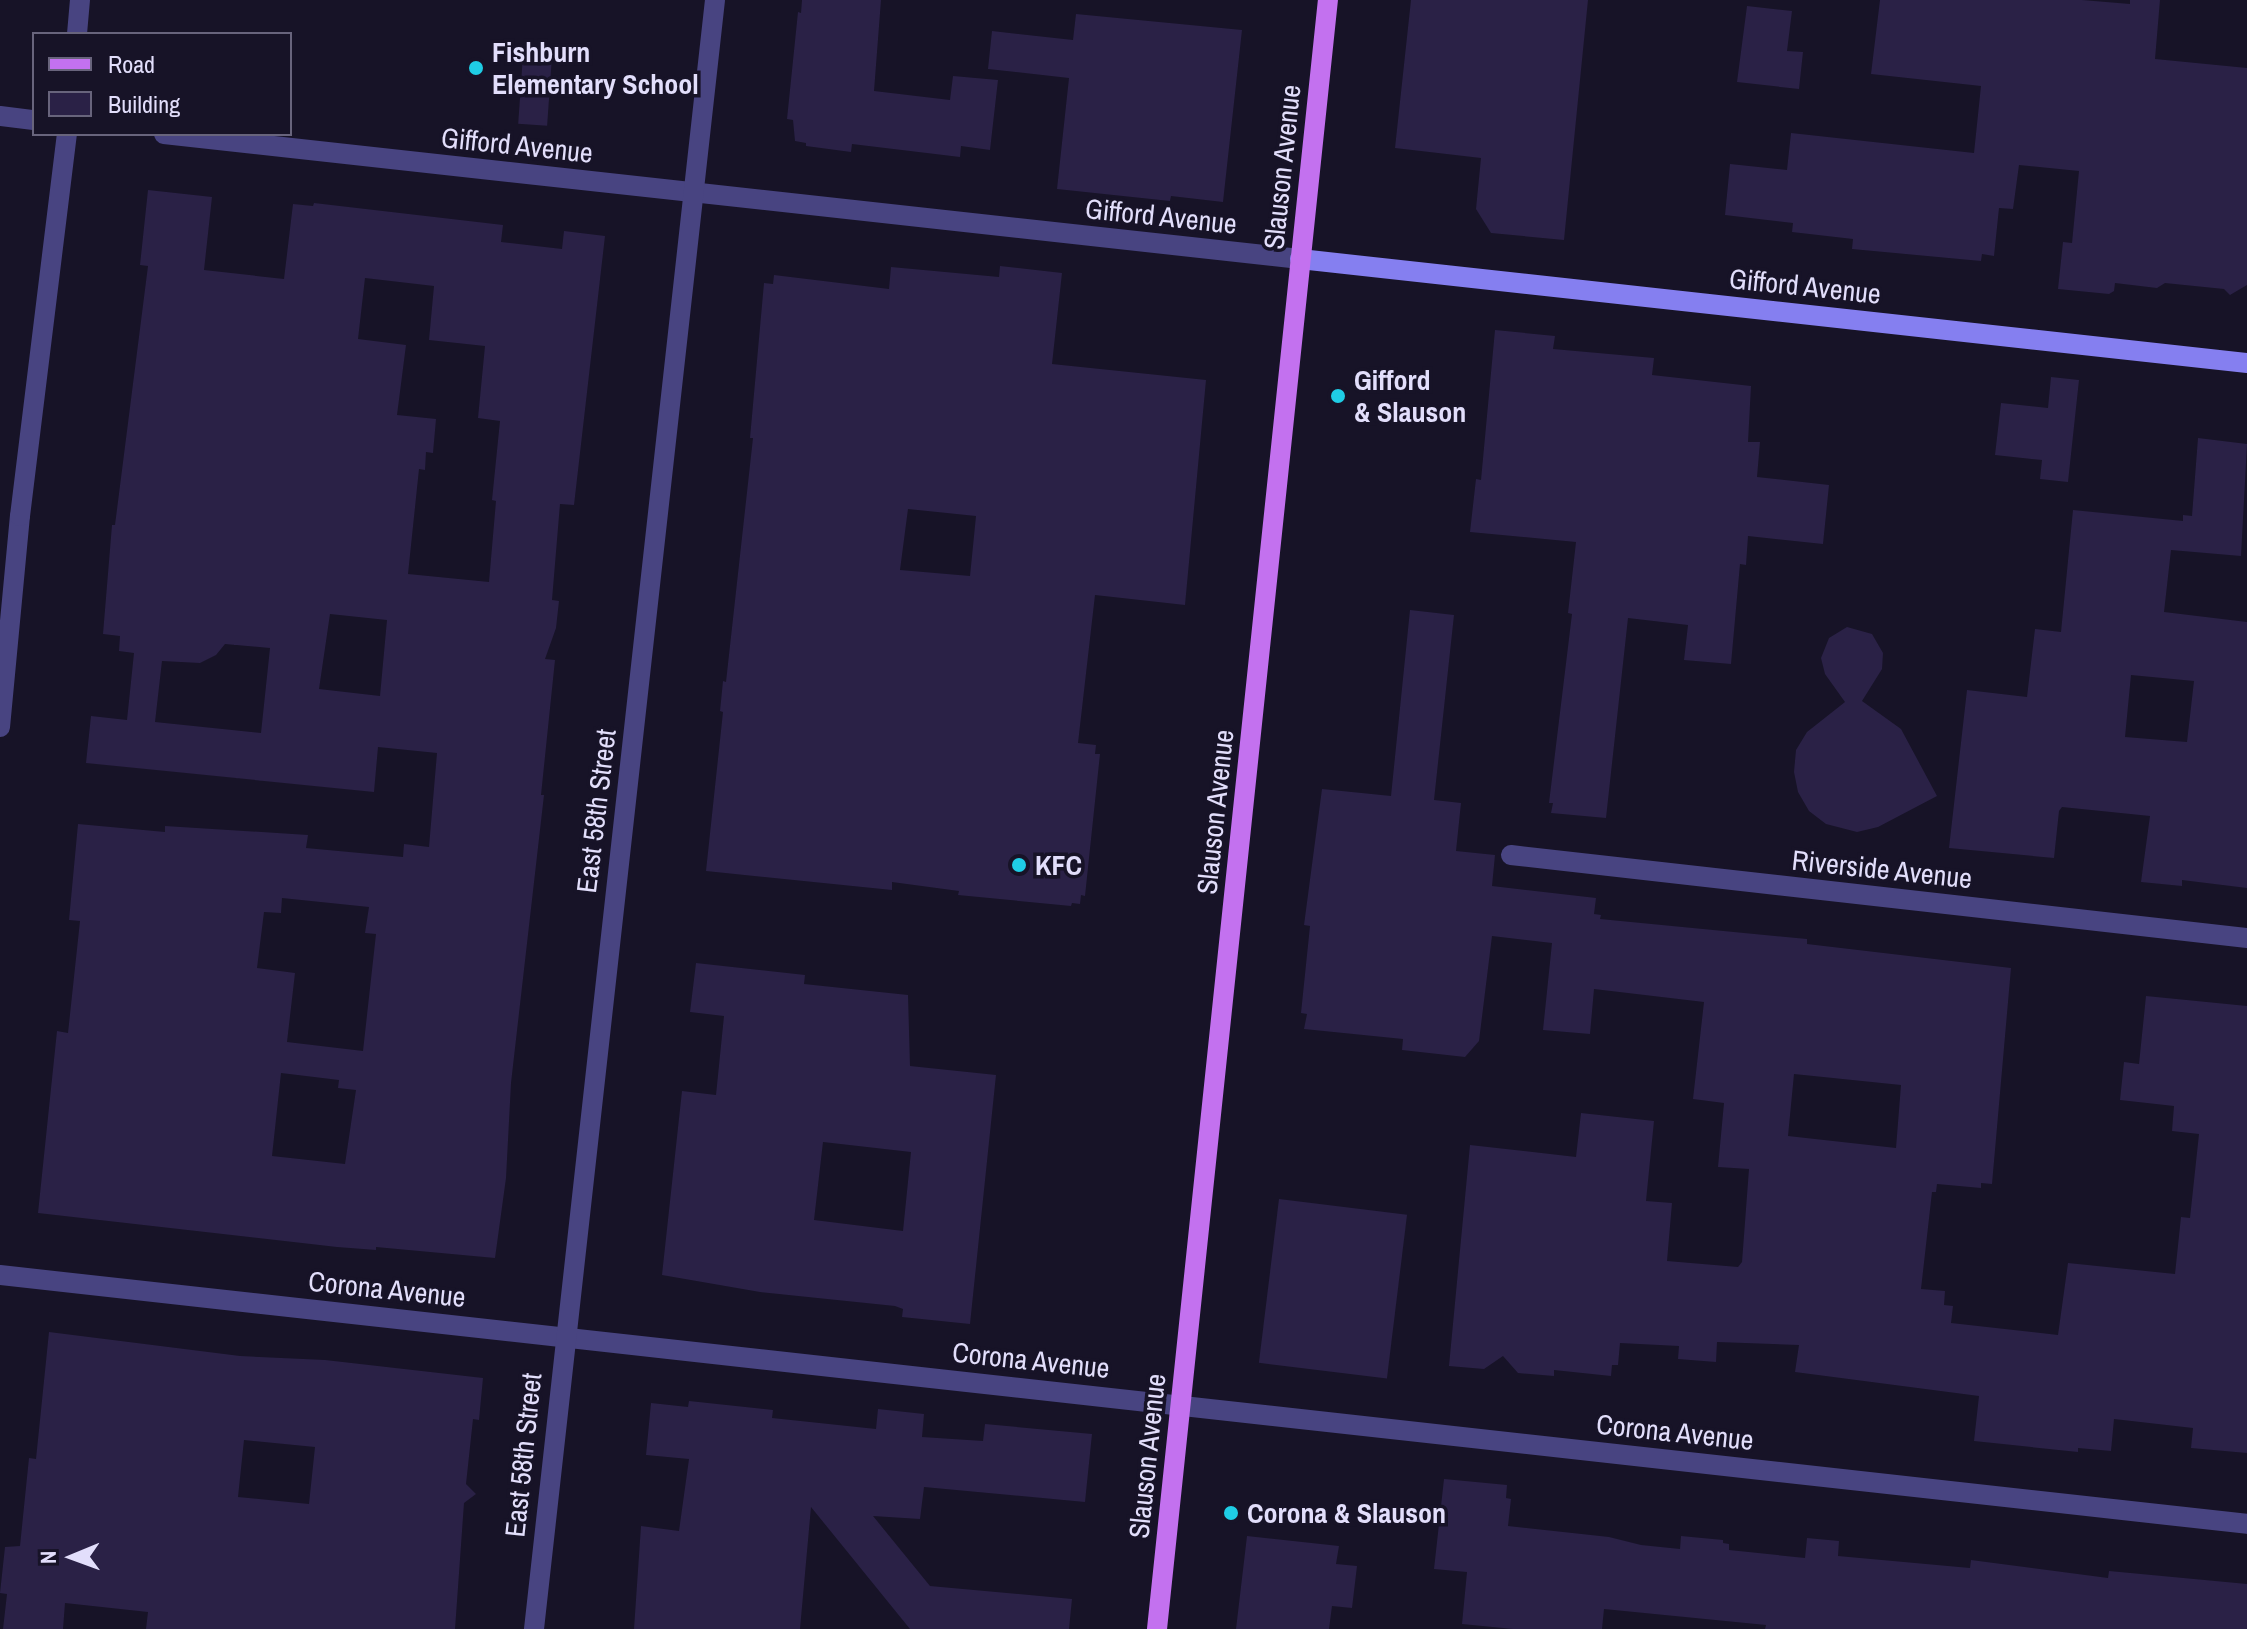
<!DOCTYPE html>
<html>
<head>
<meta charset="utf-8">
<style>
  body { margin:0 }
  #map { position:relative; width:2247px; height:1629px; overflow:hidden; background:#171327; font-family:"Archivo Narrow",sans-serif }
  div>[style] { position:absolute }
  [style*='--x'] { left:calc(var(--x)*1px); top:calc(var(--y)*1px); width:calc(var(--w)*1px); rotate:calc(var(--a)*1deg) }
  .building>* { inset:0; background:#2a2146; transform-origin:0 0 }
  .street>* { height:20px; margin:-10px; padding:0 10px; transform-origin:10px; border-radius:10px; background:#484481 }
  .secondary>* { height:20px; margin:-10px; padding:0 10px; transform-origin:10px; border-radius:10px; background:#857ff0 }
  .primary>* { height:20px; margin:-10px; padding:0 10px; transform-origin:10px; border-radius:10px; background:#c371ef }
  .dots>* { width:22px; height:22px; translate:-50% -50%; box-sizing:border-box; border:4px solid #171327; border-radius:50% }
  span { translate:-50% -50%; white-space:nowrap; text-align:center; line-height:1.15; -webkit-text-stroke:7px #171327; paint-order:stroke }
  .poi-label { font-size:28px; color:#e2defb; font-weight:700 }
  .left { translate:0 -50%; text-align:left }
  .street-label { font-size:28px; color:#e2defb }
  .legend { position:absolute; left:32px; top:32px; width:260px; height:104px; box-sizing:border-box; background:#171327; border:2px solid #68647c; margin:0; padding:10px 14px; list-style:none; font-size:24px; color:#e2defb }
  .legend li { display:flex; align-items:center; gap:16px; height:40px }
  .legend b { width:40px; border:2px solid #68647c }
  .north { position:absolute; left:32px; top:1517px; width:80px; height:80px; -webkit-text-stroke:6px #171327; paint-order:stroke; rotate:269deg; font-size:22px; font-weight:700; line-height:32px; text-align:center; color:#e2defb }
  .north::after { content:''; display:block; margin:auto; width:28px; height:36px; background:#e2defb; clip-path:polygon(50% 0,100% 100%,50% 72%,0 100%) }
</style>
</head>
<body>
<div id="map">
  <div class="building">
    <div style="clip-path:polygon(802px 0,881px 0,874px 91px,950px 100px,953px 76px,998px 80px,990px 150px,961px 146px,960px 157px,852px 144px,851px 152px,806px 146px,806px 143px,795px 141px,793px 120px,787px 119px,798px 12px,801px 13px)"></div>
    <div style="clip-path:polygon(1411px 0,1588px 0,1564px 240px,1491px 233px,1476px 209px,1481px 158px,1395px 148px)"></div>
    <div style="clip-path:polygon(1880px 0,2082px 0,2130px 4px,2130px 0,2160px 0,2155px 59px,2247px 68px,2247px 285px,2230px 295px,2224px 289px,2165px 283px,2157px 288px,2115px 283px,2114px 291px,2109px 294px,2058px 289px,2063px 242px,2072px 243px,2079px 171px,2019px 165px,2013px 209px,1999px 208px,1994px 256px,1982px 254px,1981px 261px,1852px 249px,1853px 239px,1792px 232px,1793px 223px,1725px 215px,1730px 164px,1787px 170px,1791px 133px,1974px 153px,1981px 86px,1871px 74px)"></div>
    <div style="clip-path:polygon(1747px 6px,1792px 11px,1787px 51px,1803px 52px,1799px 89px,1737px 82px)"></div>
    <div style="clip-path:polygon(1076px 14px,1242px 30px,1223px 202px,1171px 196px,1170px 201px,1057px 189px,1069px 78px,988px 69px,992px 31px,1073px 40px)"></div>
    <div style="left:523px;top:55px;width:29px;height:69px;rotate:4deg"></div>
    <div style="clip-path:polygon(evenodd,148px 190px,212px 197px,204px 270px,284px 279px,293px 204px,313px 206px,314px 203px,503px 225px,501px 242px,562px 249px,564px 231px,605px 236px,574px 505px,560px 504px,552px 600px,559px 601px,556px 628px,545px 659px,555px 660px,541px 795px,544px 795px,511px 1083px,506px 1178px,495px 1258px,376px 1247px,376px 1250px,337px 1247px,38px 1213px,57px 1031px,68px 1033px,80px 921px,69px 920px,78px 824px,165px 832px,165px 826px,308px 835px,306px 848px,403px 857px,404px 844px,429px 847px,437px 753px,378px 747px,374px 792px,86px 763px,91px 716px,127px 720px,134px 653px,119px 651px,120px 636px,103px 634px,112px 525px,115px 525px,148px 266px,140px 265px,148px 190px,365px 278px,434px 286px,429px 340px,485px 346px,478px 418px,500px 421px,492px 500px,496px 501px,489px 582px,408px 574px,419px 469px,425px 470px,426px 452px,433px 453px,436px 419px,397px 415px,406px 345px,358px 339px,365px 278px,148px 190px,330px 614px,387px 620px,380px 696px,319px 689px,330px 614px,148px 190px,225px 644px,270px 648px,261px 733px,155px 722px,162px 661px,200px 663px,216px 655px,225px 644px,148px 190px,282px 898px,369px 907px,365px 933px,376px 934px,363px 1051px,287px 1042px,295px 973px,257px 968px,264px 912px,281px 913px,282px 898px,148px 190px,281px 1073px,339px 1080px,338px 1088px,356px 1090px,345px 1164px,272px 1156px,281px 1073px)"></div>
    <div style="clip-path:polygon(evenodd,1000px 266px,1062px 273px,1052px 364px,1206px 380px,1185px 605px,1095px 595px,1078px 743px,1096px 745px,1095px 754px,1100px 754px,1085px 896px,1081px 895px,1080px 904px,1072px 903px,1071px 906px,958px 895px,959px 891px,892px 882px,892px 890px,706px 871px,723px 712px,720px 711px,723px 681px,726px 682px,753px 438px,750px 438px,764px 283px,773px 284px,774px 275px,889px 289px,891px 267px,999px 277px,1000px 266px,908px 509px,976px 516px,970px 576px,900px 570px,908px 509px)"></div>
    <div style="clip-path:polygon(1495px 330px,1555px 336px,1553px 349px,1654px 358px,1652px 375px,1751px 386px,1748px 442px,1760px 442px,1757px 477px,1829px 485px,1823px 544px,1748px 536px,1746px 565px,1740px 564px,1731px 664px,1684px 660px,1688px 625px,1628px 618px,1606px 818px,1551px 813px,1553px 803px,1549px 803px,1572px 614px,1568px 613px,1576px 542px,1470px 532px,1476px 479px,1481px 480px)"></div>
    <div style="clip-path:polygon(2051px 377px,2079px 380px,2068px 482px,2040px 479px,2042px 460px,1995px 455px,2001px 403px,2048px 408px)"></div>
    <div style="clip-path:polygon(evenodd,2198px 438px,2247px 444px,2241px 556px,2171px 550px,2164px 612px,2247px 622px,2247px 888px,2182px 880px,2182px 886px,2141px 882px,2150px 816px,2062px 807px,2059px 811px,2054px 858px,1949px 848px,1967px 690px,2027px 697px,2035px 629px,2061px 632px,2073px 510px,2183px 521px,2183px 515px,2192px 516px,2198px 438px,2131px 675px,2194px 681px,2187px 742px,2125px 737px,2131px 675px)"></div>
    <div style="clip-path:polygon(evenodd,1410px 610px,1454px 615px,1434px 800px,1461px 803px,1456px 851px,1495px 855px,1492px 886px,1596px 898px,1594px 914px,1601px 915px,1600px 919px,1807px 939px,1807px 944px,2011px 968px,1992px 1184px,1981px 1183px,1981px 1188px,1937px 1184px,1936px 1192px,1932px 1192px,1921px 1289px,1945px 1291px,1944px 1305px,1953px 1306px,1951px 1323px,2058px 1335px,2068px 1263px,2175px 1274px,2181px 1217px,2190px 1218px,2199px 1134px,2172px 1131px,2174px 1106px,2120px 1100px,2124px 1062px,2139px 1064px,2146px 996px,2247px 1006px,2247px 1453px,2191px 1448px,2193px 1428px,2114px 1419px,2111px 1451px,2078px 1448px,2078px 1452px,1974px 1441px,1979px 1396px,1795px 1372px,1799px 1345px,1717px 1342px,1716px 1362px,1678px 1359px,1679px 1346px,1620px 1343px,1618px 1365px,1612px 1365px,1611px 1376px,1554px 1370px,1554px 1376px,1518px 1373px,1503px 1356px,1484px 1369px,1449px 1366px,1470px 1145px,1576px 1157px,1581px 1113px,1654px 1121px,1646px 1201px,1672px 1203px,1667px 1261px,1738px 1267px,1742px 1262px,1749px 1169px,1718px 1167px,1724px 1103px,1693px 1099px,1704px 1002px,1594px 989px,1590px 1034px,1543px 1030px,1552px 943px,1492px 936px,1479px 1041px,1465px 1057px,1402px 1050px,1403px 1039px,1304px 1029px,1307px 1014px,1301px 1013px,1310px 926px,1304px 925px,1322px 789px,1391px 796px,1410px 610px,1794px 1074px,1901px 1085px,1896px 1148px,1788px 1136px,1794px 1074px)"></div>
    <div style="clip-path:polygon(1847px 627px,1872px 634px,1883px 653px,1882px 669px,1862px 701px,1901px 729px,1937px 796px,1878px 827px,1857px 832px,1826px 824px,1809px 811px,1798px 792px,1794px 772px,1796px 750px,1807px 732px,1845px 702px,1825px 674px,1821px 658px,1829px 638px)"></div>
    <div style="clip-path:polygon(evenodd,696px 963px,805px 975px,804px 984px,908px 995px,910px 1066px,996px 1075px,970px 1324px,902px 1317px,903px 1309px,895px 1306px,760px 1292px,662px 1275px,682px 1091px,716px 1095px,724px 1016px,690px 1012px,696px 963px,823px 1142px,911px 1152px,903px 1231px,814px 1220px,823px 1142px)"></div>
    <div style="left:1279px;top:1199px;width:129px;height:165px;rotate:7deg"></div>
    <div style="clip-path:polygon(evenodd,49px 1332px,240px 1356px,325px 1360px,483px 1378px,479px 1420px,473px 1419px,466px 1484px,476px 1494px,464px 1503px,455px 1629px,146px 1629px,148px 1612px,65px 1603px,63px 1629px,3px 1629px,7px 1594px,0 1593px,5px 1547px,20px 1546px,29px 1458px,36px 1459px,49px 1332px,244px 1440px,315px 1447px,309px 1504px,238px 1497px,244px 1440px)"></div>
    <div style="clip-path:polygon(689px 1401px,773px 1410px,772px 1418px,876px 1429px,878px 1409px,924px 1414px,922px 1437px,983px 1441px,985px 1424px,1092px 1434px,1085px 1502px,924px 1487px,920px 1519px,873px 1516px,930px 1586px,1072px 1599px,1069px 1629px,910px 1629px,811px 1507px,800px 1629px,634px 1629px,641px 1526px,679px 1531px,689px 1459px,646px 1455px,651px 1403px,688px 1407px)"></div>
    <div style="clip-path:polygon(1444px 1479px,1507px 1485px,1506px 1498px,1511px 1499px,1508px 1526px,1609px 1537px,1641px 1545px,1680px 1549px,1681px 1536px,1723px 1540px,1723px 1543px,1729px 1544px,1729px 1550px,1805px 1558px,1807px 1538px,1839px 1541px,1838px 1556px,1970px 1568px,1971px 1560px,2108px 1578px,2109px 1571px,2247px 1584px,2247px 1629px,1765px 1629px,1766px 1625px,1604px 1609px,1602px 1629px,1513px 1629px,1462px 1624px,1467px 1572px,1434px 1569px)"></div>
    <div style="clip-path:polygon(1247px 1536px,1339px 1546px,1336px 1564px,1357px 1566px,1352px 1608px,1332px 1606px,1329px 1629px,1236px 1629px)"></div>
  </div>
  <div class="street">
    <div style="--x:77;--y:34;--w:34;--a:-85"></div>
    <div style="--x:0;--y:116;--w:34;--a:7"></div>
    <div style="--x:164;--y:134;--w:1143;--a:6.28"></div>
    <div style="--x:0;--y:727;--w:212;--a:-84.6"></div>
    <div style="--x:20;--y:516;--w:385;--a:-83"></div>
    <div style="--x:1511;--y:855;--w:741;--a:6.43"></div>
    <div style="--x:0;--y:1275;--w:2261;--a:6.32"></div>
    <div style="--x:534;--y:1629;--w:1639;--a:-83.66"></div>
  </div>
  <div class="secondary">
    <div style="--x:1300;--y:259;--w:953;--a:6.27"></div>
  </div>
  <div class="primary">
    <div style="--x:1157;--y:1629;--w:1638;--a:-84.01"></div>
  </div>
  <div class="dots">
    <div style="left:476px;top:68px;background:#1fcde5"></div>
    <div style="left:1338px;top:396px;background:#1fcde5"></div>
    <div style="left:1019px;top:865px;background:#1fcde5"></div>
    <div style="left:1231px;top:1513px;background:#1fcde5"></div>
  </div>
  <div class="poi-label">
    <span class="left" style="left:492px;top:68px">Fishburn<br>Elementary School</span>
    <span class="left" style="left:1354px;top:396px">Gifford<br>&amp; Slauson</span>
    <span class="left" style="left:1035px;top:865px">KFC</span>
    <span class="left" style="left:1247px;top:1513px">Corona &amp; Slauson</span>
  </div>
  <div class="street-label">
    <span style="left:517px;top:145px;rotate:6deg">Gifford Avenue</span>
    <span style="left:1282px;top:167px;rotate:-84deg">Slauson Avenue</span>
    <span style="left:1161px;top:216px;rotate:6deg">Gifford Avenue</span>
    <span style="left:1805px;top:286px;rotate:6deg">Gifford Avenue</span>
    <span style="left:596px;top:811px;rotate:-83deg">East 58th Street</span>
    <span style="left:1215px;top:812px;rotate:-84deg">Slauson Avenue</span>
    <span style="left:1882px;top:869px;rotate:6deg">Riverside Avenue</span>
    <span style="left:387px;top:1289px;rotate:6deg">Corona Avenue</span>
    <span style="left:1031px;top:1360px;rotate:6deg">Corona Avenue</span>
    <span style="left:1675px;top:1432px;rotate:6deg">Corona Avenue</span>
    <span style="left:523px;top:1455px;rotate:-84deg">East 58th Street</span>
    <span style="left:1147px;top:1456px;rotate:-84deg">Slauson Avenue</span>
  </div>
  <ul class="legend">
  <li><b style="height:10px;background:#c371ef"></b>Road</li>
  <li><b style="height:22px;background:#2a2146"></b>Building</li>
  </ul>
  <div class="north">N</div>
</div>
</body>
</html>
